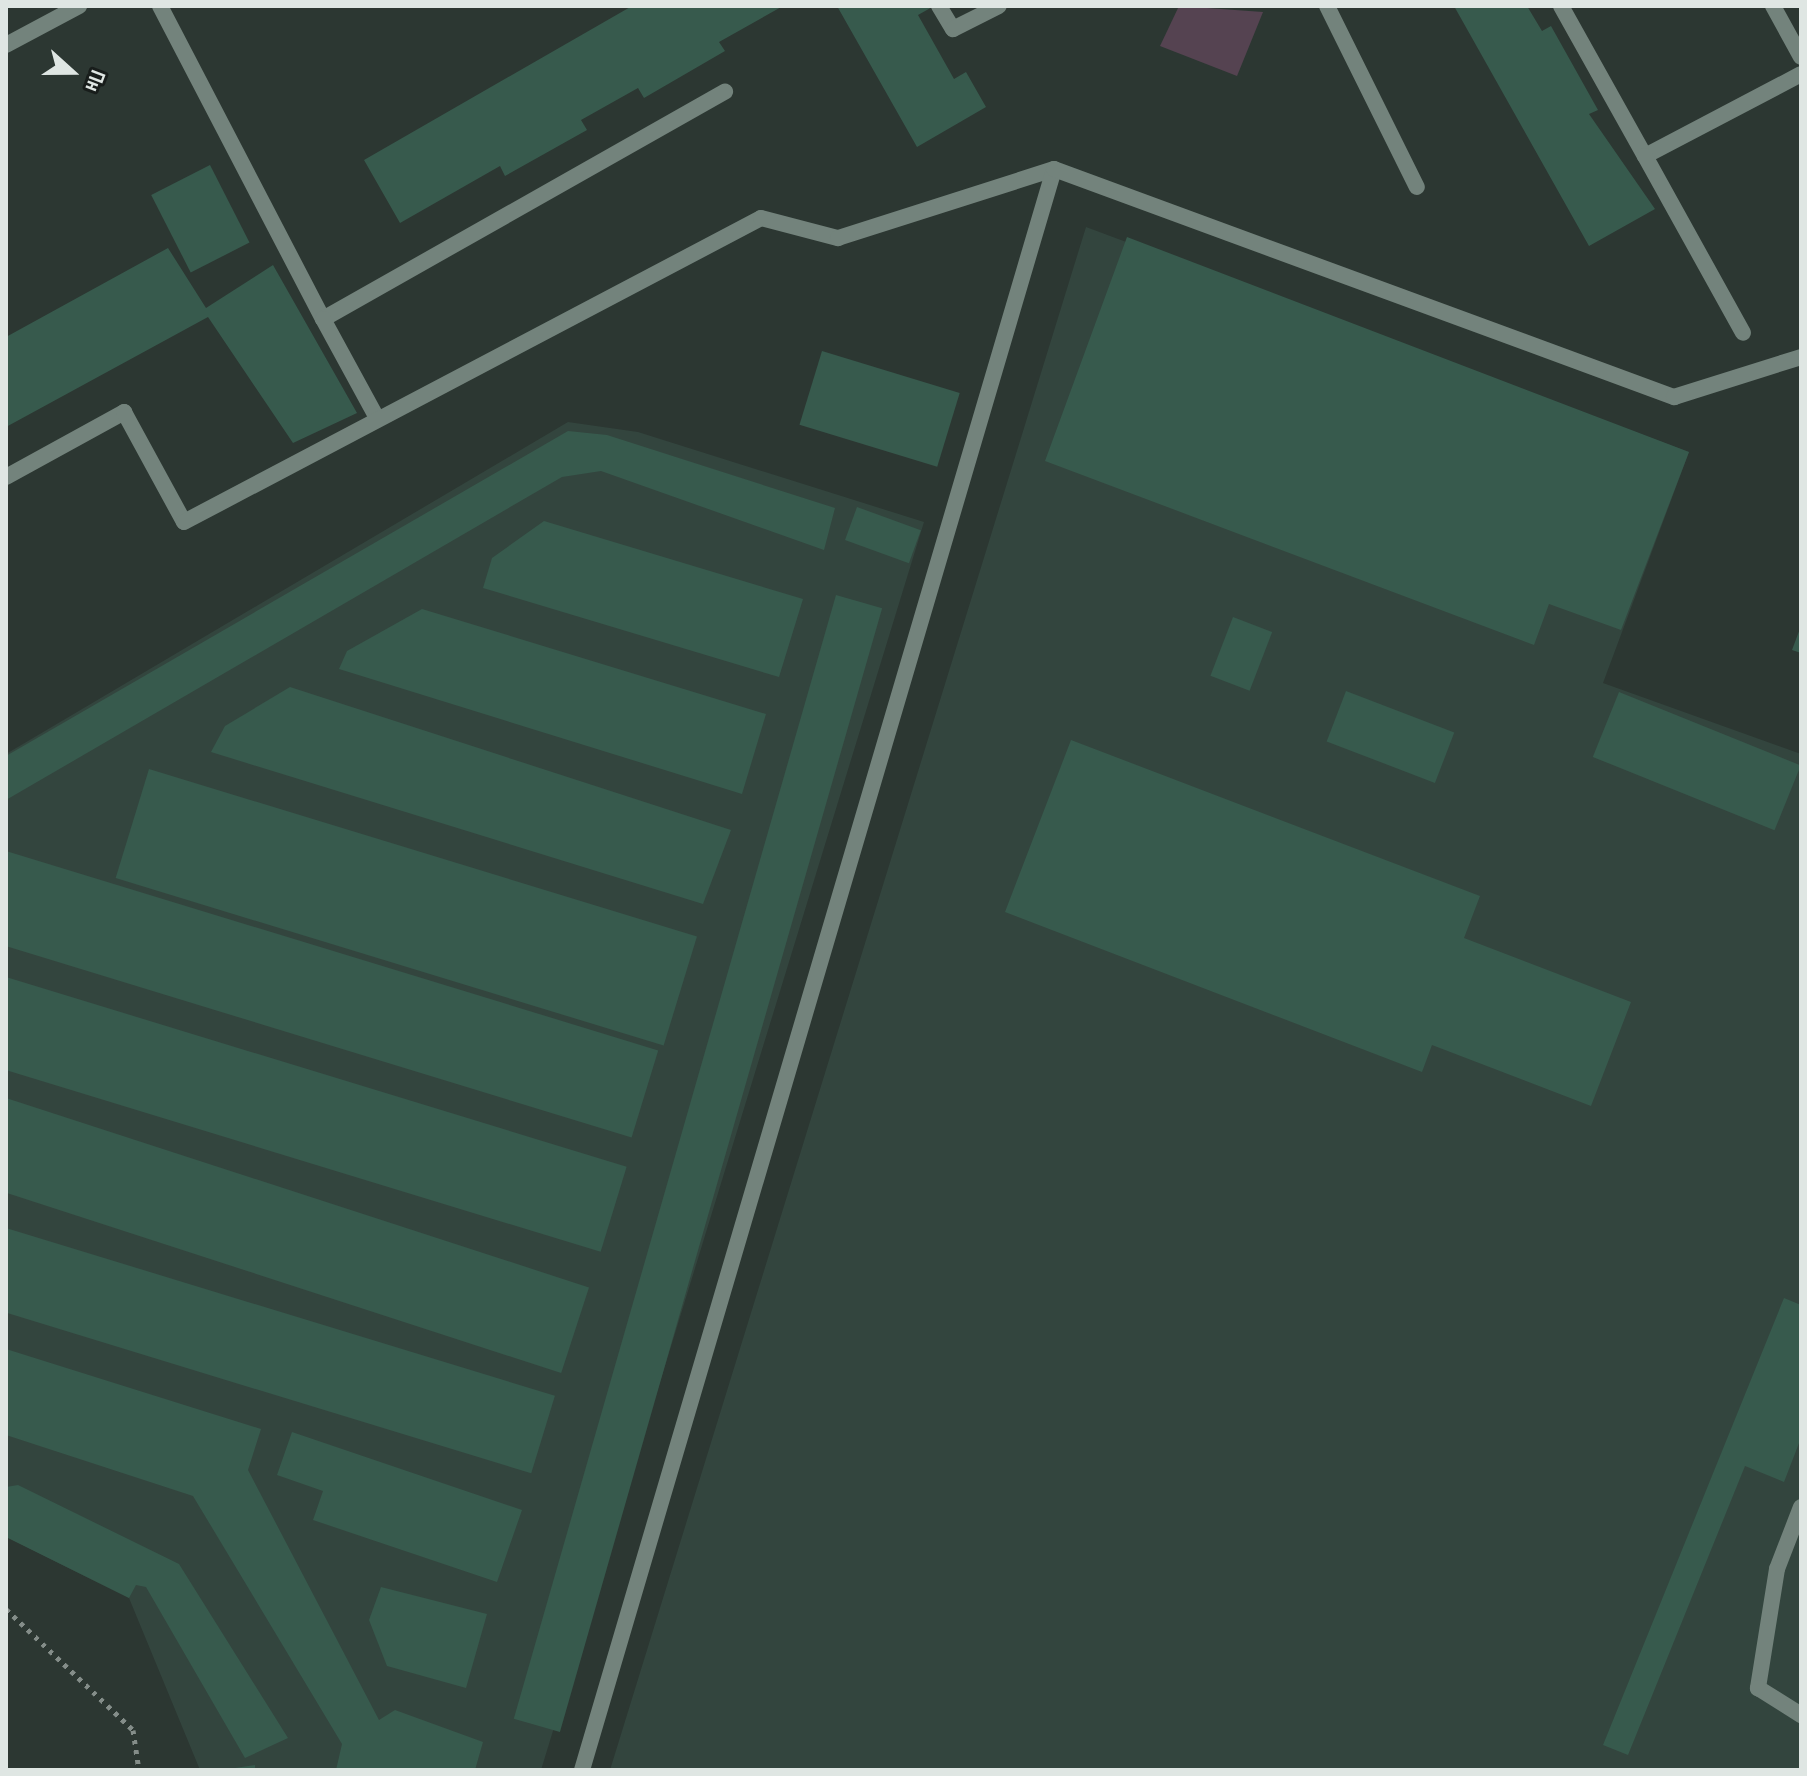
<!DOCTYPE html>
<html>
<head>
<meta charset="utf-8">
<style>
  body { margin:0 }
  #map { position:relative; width:1807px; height:1776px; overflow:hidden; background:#2c3732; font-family:"Sofia Sans Condensed",sans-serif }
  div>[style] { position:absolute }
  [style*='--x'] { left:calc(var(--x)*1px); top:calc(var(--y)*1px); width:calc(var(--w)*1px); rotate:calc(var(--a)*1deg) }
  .built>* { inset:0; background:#33453e }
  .green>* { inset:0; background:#554351 }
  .building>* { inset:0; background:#375a4d; transform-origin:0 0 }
  .path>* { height:5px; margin-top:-2.5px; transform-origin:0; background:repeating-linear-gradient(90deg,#848d89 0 4px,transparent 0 10px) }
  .service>* { height:16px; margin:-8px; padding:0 8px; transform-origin:8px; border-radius:8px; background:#73837c }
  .minor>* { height:16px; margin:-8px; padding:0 8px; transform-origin:8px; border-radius:8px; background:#73837c }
  .tertiary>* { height:16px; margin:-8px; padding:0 8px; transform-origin:8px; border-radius:8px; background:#73837c }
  span { translate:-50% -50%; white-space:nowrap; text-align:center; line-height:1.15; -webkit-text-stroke:6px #181d1b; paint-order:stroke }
  .frame { position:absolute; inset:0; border:8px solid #dfe6e3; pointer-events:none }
  .north { position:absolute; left:32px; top:32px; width:80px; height:80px; -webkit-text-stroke:6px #181d1b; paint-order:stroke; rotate:111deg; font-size:22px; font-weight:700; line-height:32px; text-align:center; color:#dfe6e3 }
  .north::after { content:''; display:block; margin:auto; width:28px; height:36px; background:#dfe6e3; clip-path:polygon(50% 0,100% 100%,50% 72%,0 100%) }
</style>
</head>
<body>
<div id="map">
  <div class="built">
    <div style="clip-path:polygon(1086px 227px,1689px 452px,1603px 683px,1801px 754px,1801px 1770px,610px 1770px)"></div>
    <div style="clip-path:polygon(568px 422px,638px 432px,924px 522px,541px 1770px,200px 1770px,129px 1598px,6px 1537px,6px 754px)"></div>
  </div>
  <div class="green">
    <div style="clip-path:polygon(1179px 6px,1263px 12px,1237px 76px,1160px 46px)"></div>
  </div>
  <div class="building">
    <div style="clip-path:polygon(632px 6px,783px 6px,719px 42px,725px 51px,644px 98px,638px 88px,581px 120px,587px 130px,505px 176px,500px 166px,400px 223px,364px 160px)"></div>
    <div style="clip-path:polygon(837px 6px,934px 6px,918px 15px,954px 79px,966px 72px,986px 107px,917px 147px)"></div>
    <div style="clip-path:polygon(1454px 6px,1527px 6px,1542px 31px,1551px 26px,1598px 110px,1589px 114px,1655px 209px,1589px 246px)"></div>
    <div style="left:210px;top:165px;width:87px;height:66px;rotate:63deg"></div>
    <div style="clip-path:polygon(1127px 237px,1689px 452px,1621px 630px,1549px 604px,1534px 645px,1045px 461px)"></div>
    <div style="clip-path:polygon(168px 248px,206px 308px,273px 265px,357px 413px,293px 443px,208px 317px,6px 427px,6px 337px)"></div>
    <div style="left:822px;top:351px;width:144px;height:77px;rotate:17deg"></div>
    <div style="clip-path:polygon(568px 431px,607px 435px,835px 508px,824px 550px,601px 471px,562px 477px,6px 800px,6px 756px)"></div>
    <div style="left:857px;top:507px;width:68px;height:35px;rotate:20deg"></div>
    <div style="clip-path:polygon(544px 521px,803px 599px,779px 677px,483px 588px,492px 558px)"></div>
    <div style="left:836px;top:595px;width:48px;height:1169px;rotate:16deg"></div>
    <div style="clip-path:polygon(422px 609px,766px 714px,742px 794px,339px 669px,347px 651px)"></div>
    <div style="left:1233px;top:617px;width:42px;height:63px;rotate:21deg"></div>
    <div style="clip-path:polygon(1801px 626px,1801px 653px,1792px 650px)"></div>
    <div style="clip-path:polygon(290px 687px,731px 830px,703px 904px,211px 752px,225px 726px)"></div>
    <div style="left:1346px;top:691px;width:116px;height:54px;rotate:21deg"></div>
    <div style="left:1619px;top:692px;width:196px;height:70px;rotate:22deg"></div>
    <div style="clip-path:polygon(1071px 740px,1480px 896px,1464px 938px,1631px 1002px,1591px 1106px,1432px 1045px,1422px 1072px,1005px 912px)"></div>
    <div style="left:149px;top:769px;width:573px;height:114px;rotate:17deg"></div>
    <div style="left:6px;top:851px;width:682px;height:91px;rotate:17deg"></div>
    <div style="left:6px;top:977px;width:649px;height:89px;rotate:17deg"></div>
    <div style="left:6px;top:1098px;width:613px;height:90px;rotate:18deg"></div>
    <div style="left:6px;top:1228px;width:574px;height:81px;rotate:17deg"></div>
    <div style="clip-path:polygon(1784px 1298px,1801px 1305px,1801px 1438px,1784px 1482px,1745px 1466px,1628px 1755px,1603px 1745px)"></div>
    <div style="clip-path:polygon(6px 1349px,261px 1429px,248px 1470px,379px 1720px,395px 1710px,483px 1742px,475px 1770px,336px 1770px,342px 1744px,193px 1496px,6px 1435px)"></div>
    <div style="clip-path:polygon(292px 1432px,522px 1510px,497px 1582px,313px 1520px,323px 1491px,277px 1475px)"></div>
    <div style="clip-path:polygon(18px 1485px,179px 1564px,288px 1738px,245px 1758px,146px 1587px,136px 1585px,129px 1598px,6px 1537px,6px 1487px)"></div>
    <div style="clip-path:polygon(381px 1587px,487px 1614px,466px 1688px,387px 1666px,369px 1620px)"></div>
    <div style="clip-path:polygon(255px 1765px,255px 1770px,235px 1770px,235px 1768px)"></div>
  </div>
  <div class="path">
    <div style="--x:6;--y:1609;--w:175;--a:43.6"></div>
    <div style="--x:133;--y:1730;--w:40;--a:81.5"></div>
  </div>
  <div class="service">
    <div style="--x:160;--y:6;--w:353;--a:62.5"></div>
    <div style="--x:323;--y:319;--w:462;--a:-29.5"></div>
    <div style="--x:939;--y:6;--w:27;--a:59"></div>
    <div style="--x:953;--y:29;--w:51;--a:-26.6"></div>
    <div style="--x:1327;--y:6;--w:202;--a:63.6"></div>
    <div style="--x:1561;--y:6;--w:172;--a:60.8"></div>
    <div style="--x:1645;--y:156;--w:176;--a:-27.7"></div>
    <div style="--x:1645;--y:156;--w:202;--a:61"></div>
    <div style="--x:323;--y:319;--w:113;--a:61.4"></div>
    <div style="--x:6;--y:477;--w:135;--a:-28.8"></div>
    <div style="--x:124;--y:412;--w:125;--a:61.4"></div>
    <div style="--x:184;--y:522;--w:652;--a:-27.78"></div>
    <div style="--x:761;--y:218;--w:80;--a:14.6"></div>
    <div style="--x:838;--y:238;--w:227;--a:-17.7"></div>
    <div style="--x:1801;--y:1507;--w:66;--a:111.2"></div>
    <div style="--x:1777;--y:1569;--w:121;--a:99.1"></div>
    <div style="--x:1758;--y:1688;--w:51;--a:32.1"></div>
  </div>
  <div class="minor">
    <div style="--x:582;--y:1770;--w:1669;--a:-73.57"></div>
    <div style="--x:1054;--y:169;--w:661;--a:20.19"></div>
    <div style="--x:1674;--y:397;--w:133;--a:-17.5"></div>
  </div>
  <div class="tertiary">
    <div style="--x:1773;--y:6;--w:58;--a:61.2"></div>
    <div style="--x:6;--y:45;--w:83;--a:-28.1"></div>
  </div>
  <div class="frame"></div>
  <div class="north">Пн</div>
</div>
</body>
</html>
